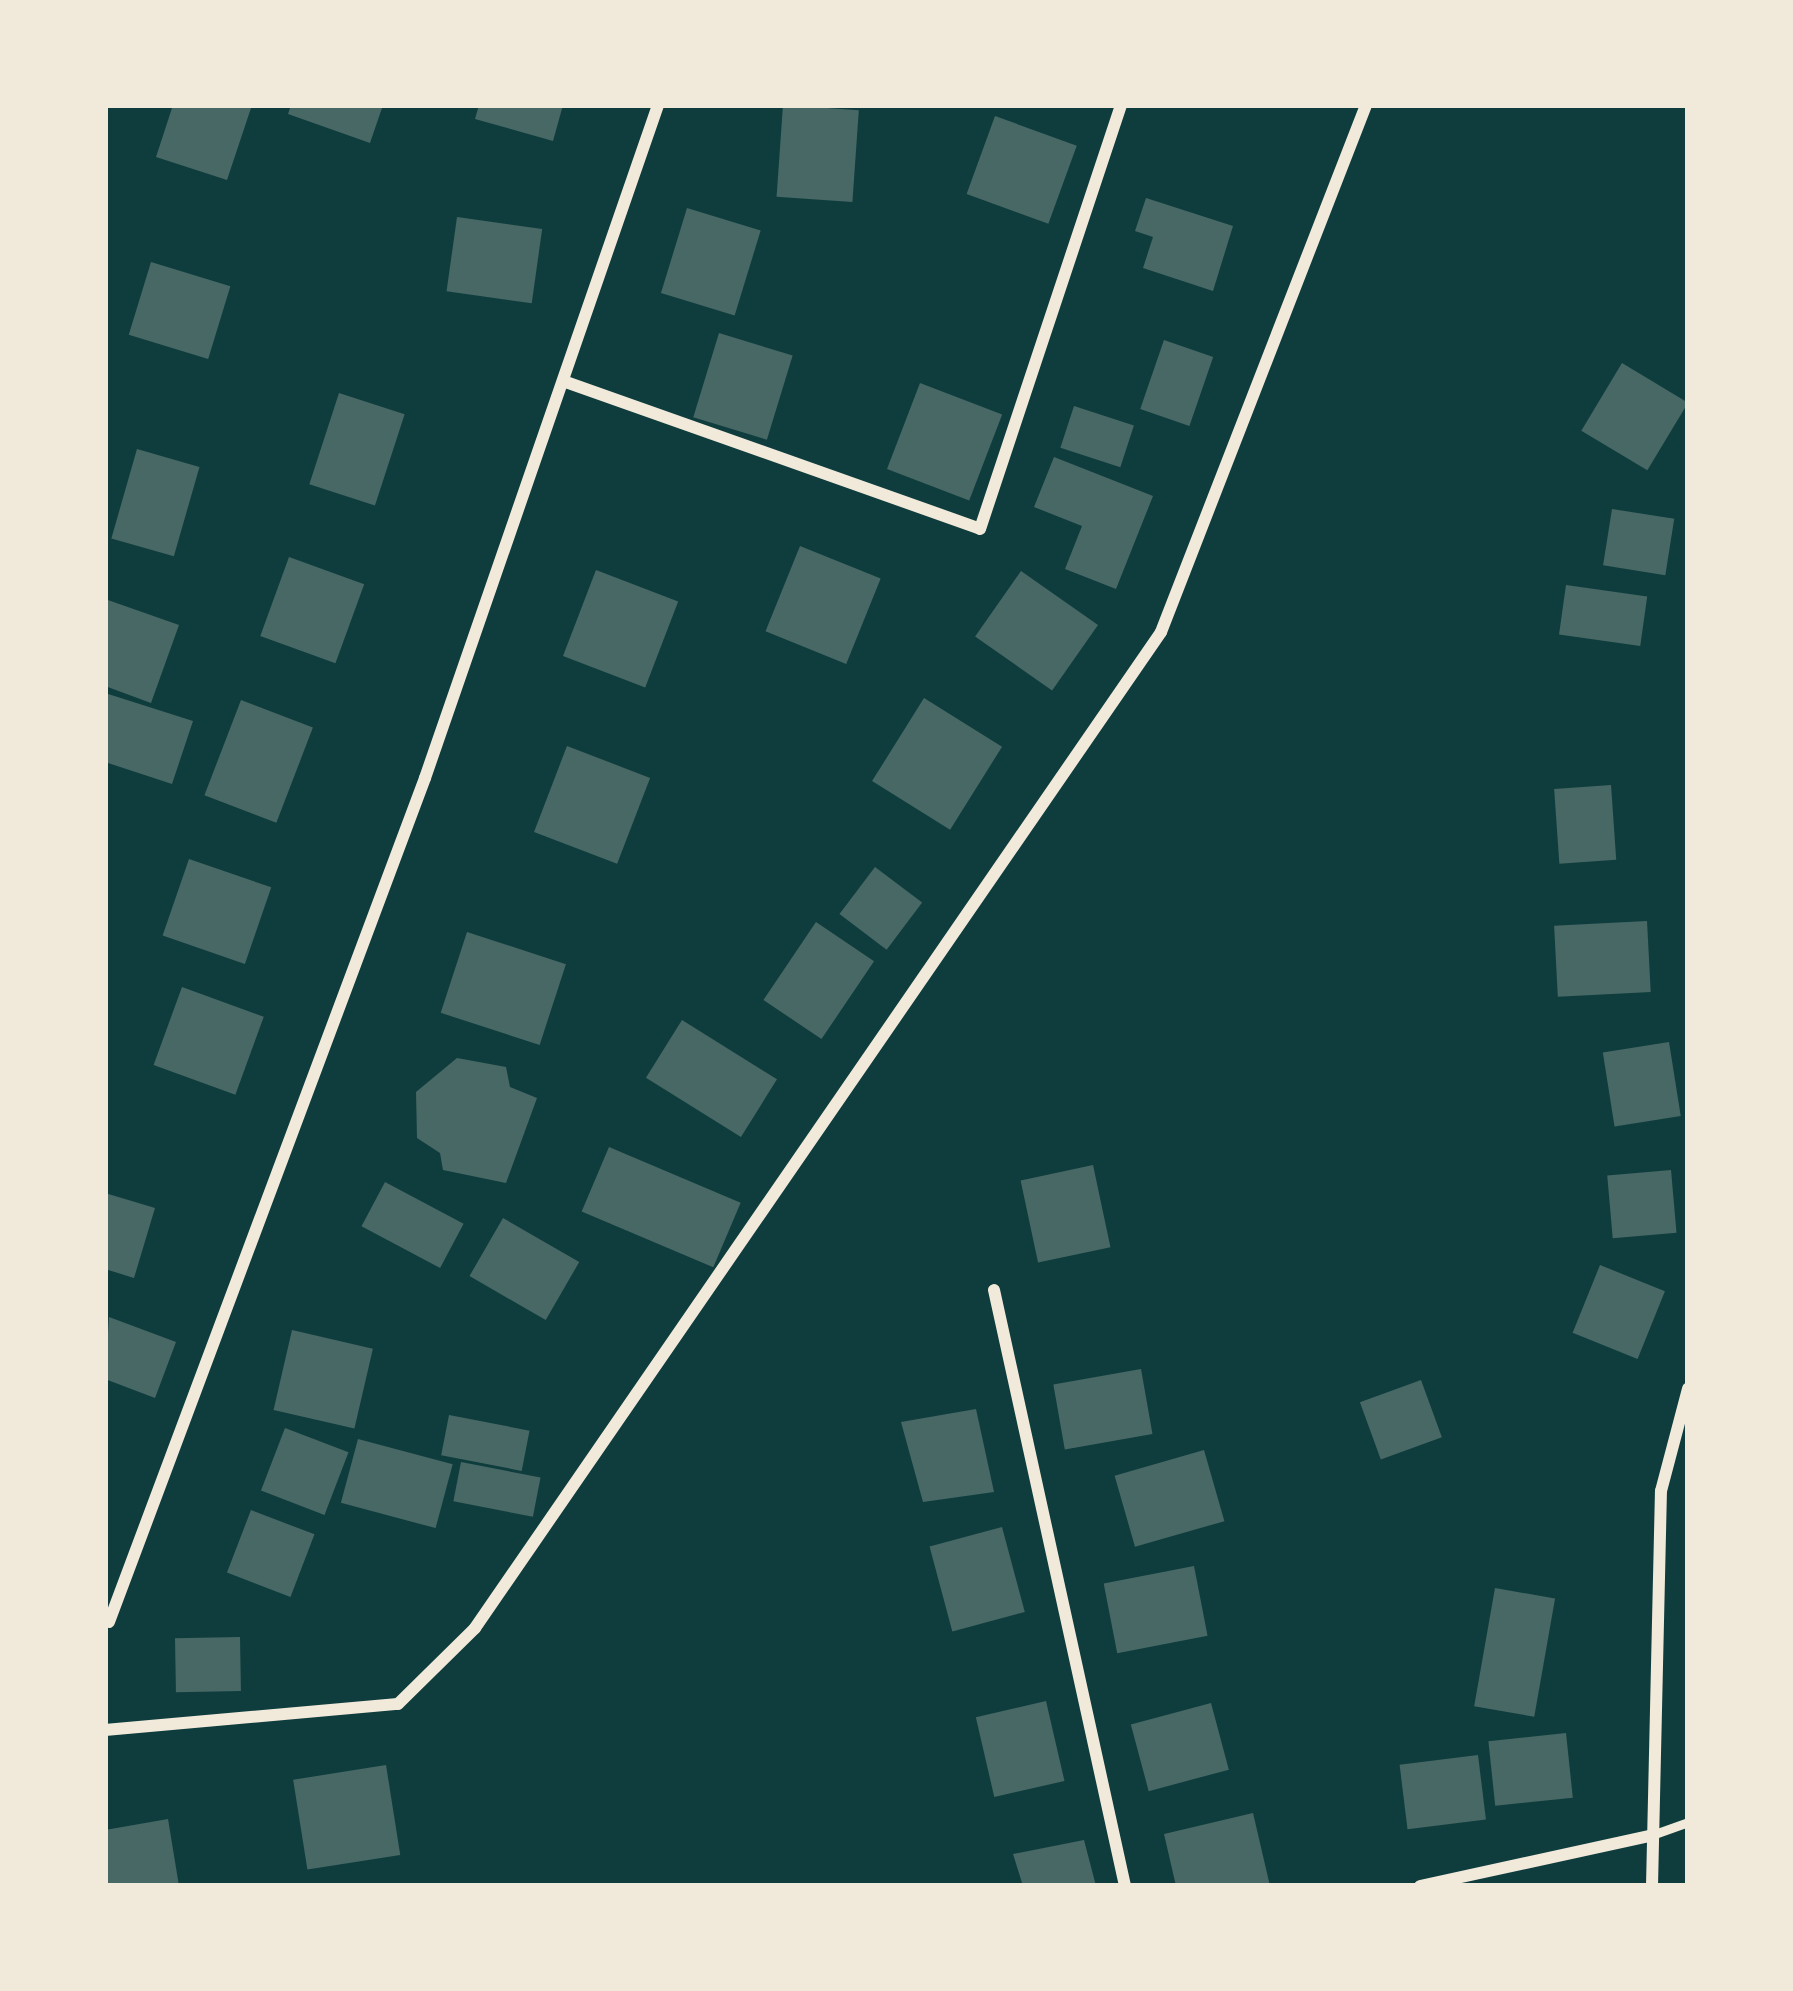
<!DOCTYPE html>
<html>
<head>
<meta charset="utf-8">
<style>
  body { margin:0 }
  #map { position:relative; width:1793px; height:1991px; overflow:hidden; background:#0f3d3e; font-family:"Roboto Condensed",sans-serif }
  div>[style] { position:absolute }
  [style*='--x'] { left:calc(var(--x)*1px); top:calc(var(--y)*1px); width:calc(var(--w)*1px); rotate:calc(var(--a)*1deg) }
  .building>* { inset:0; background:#486865; transform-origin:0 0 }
  .service>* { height:9px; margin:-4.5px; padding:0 4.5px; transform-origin:4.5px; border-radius:4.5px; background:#f1e9da }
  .minor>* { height:12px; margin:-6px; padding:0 6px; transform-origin:6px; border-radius:6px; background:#f1e9da }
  span { translate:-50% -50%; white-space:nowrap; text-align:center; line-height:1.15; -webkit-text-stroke:9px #f1e9da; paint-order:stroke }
  .frame { position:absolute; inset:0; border:108px solid #f1e9da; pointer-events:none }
</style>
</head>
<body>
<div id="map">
  <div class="building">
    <div style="clip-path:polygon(173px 105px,252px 105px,227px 180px,156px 157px)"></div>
    <div style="clip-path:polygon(291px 105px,383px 105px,370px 143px,288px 114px)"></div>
    <div style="clip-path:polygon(479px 105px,563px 105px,553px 141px,475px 119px)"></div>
    <div style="left:783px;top:105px;width:76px;height:92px;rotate:4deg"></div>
    <div style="left:995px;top:116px;width:87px;height:83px;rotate:20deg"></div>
    <div style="clip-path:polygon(1146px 198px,1233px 226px,1213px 291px,1143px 268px,1153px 237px,1135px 231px)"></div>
    <div style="left:687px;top:208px;width:77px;height:89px;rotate:17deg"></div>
    <div style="left:457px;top:217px;width:86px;height:75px;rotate:8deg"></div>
    <div style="left:151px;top:262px;width:83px;height:76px;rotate:17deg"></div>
    <div style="left:719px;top:333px;width:77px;height:88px;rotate:17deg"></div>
    <div style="left:1164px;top:340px;width:52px;height:73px;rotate:19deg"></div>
    <div style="left:1622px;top:363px;width:77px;height:79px;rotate:31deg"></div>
    <div style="left:920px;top:383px;width:88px;height:92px;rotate:21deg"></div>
    <div style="left:339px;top:393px;width:69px;height:96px;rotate:18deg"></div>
    <div style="left:1074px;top:406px;width:63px;height:44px;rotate:18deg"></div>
    <div style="left:137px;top:449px;width:65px;height:93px;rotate:16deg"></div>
    <div style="clip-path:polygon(1054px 457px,1153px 496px,1116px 589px,1065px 569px,1082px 526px,1034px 507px)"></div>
    <div style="left:1612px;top:509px;width:63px;height:57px;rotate:9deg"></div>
    <div style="left:800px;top:546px;width:87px;height:92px;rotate:22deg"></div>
    <div style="left:289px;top:557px;width:80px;height:84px;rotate:20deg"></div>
    <div style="left:596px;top:570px;width:88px;height:92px;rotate:21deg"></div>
    <div style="left:1021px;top:571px;width:94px;height:80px;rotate:35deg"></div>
    <div style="left:1566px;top:585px;width:82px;height:50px;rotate:8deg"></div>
    <div style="clip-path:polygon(105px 599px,179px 625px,151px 703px,105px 686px)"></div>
    <div style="clip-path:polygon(105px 693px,193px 721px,172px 784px,105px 762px)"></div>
    <div style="left:924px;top:698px;width:92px;height:98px;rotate:32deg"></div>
    <div style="left:241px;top:700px;width:77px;height:102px;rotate:21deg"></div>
    <div style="left:567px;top:746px;width:89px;height:92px;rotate:21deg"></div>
    <div style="left:1611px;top:785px;width:75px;height:57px;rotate:86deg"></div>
    <div style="left:189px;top:859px;width:87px;height:81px;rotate:19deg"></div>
    <div style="left:875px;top:867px;width:59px;height:59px;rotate:37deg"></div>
    <div style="left:1647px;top:921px;width:71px;height:93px;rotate:87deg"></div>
    <div style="left:816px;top:922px;width:70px;height:94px;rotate:34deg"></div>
    <div style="left:467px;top:932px;width:104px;height:85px;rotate:18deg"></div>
    <div style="left:182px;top:987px;width:87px;height:83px;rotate:20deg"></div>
    <div style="left:682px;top:1020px;width:112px;height:68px;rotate:32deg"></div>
    <div style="left:1669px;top:1042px;width:75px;height:67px;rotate:81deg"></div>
    <div style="clip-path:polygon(457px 1058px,506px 1067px,510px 1087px,537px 1098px,506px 1183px,443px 1170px,440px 1153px,417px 1138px,416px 1092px)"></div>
    <div style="left:609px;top:1147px;width:143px;height:70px;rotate:23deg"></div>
    <div style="left:1093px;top:1165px;width:84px;height:74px;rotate:78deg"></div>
    <div style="left:1671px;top:1170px;width:63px;height:64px;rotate:85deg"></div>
    <div style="left:385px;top:1182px;width:89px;height:50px;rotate:28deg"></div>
    <div style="clip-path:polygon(105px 1193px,155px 1208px,134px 1278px,105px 1269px)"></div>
    <div style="left:503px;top:1218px;width:88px;height:67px;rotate:30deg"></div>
    <div style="left:1600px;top:1265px;width:70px;height:73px;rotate:22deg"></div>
    <div style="clip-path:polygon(109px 1317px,176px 1342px,155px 1398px,105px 1379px)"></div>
    <div style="left:292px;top:1330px;width:83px;height:82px;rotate:13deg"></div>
    <div style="left:1141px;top:1369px;width:66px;height:89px;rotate:80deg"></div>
    <div style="left:1421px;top:1380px;width:61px;height:65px;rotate:70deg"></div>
    <div style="clip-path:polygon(976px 1409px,994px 1492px,923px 1502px,901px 1422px)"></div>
    <div style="left:449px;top:1415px;width:82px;height:41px;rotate:11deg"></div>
    <div style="left:285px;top:1428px;width:68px;height:67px;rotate:21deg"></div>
    <div style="left:358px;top:1439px;width:98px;height:66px;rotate:15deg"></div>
    <div style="left:1204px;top:1450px;width:74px;height:93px;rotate:74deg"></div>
    <div style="left:461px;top:1462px;width:81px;height:40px;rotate:11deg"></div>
    <div style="left:251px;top:1510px;width:68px;height:67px;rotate:21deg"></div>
    <div style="left:1002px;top:1527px;width:88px;height:75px;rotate:75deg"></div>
    <div style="left:1194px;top:1566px;width:71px;height:92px;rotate:79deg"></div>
    <div style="left:1495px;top:1588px;width:61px;height:120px;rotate:10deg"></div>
    <div style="left:240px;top:1637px;width:54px;height:65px;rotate:89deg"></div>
    <div style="left:1046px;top:1701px;width:82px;height:72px;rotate:77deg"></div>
    <div style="left:1211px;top:1703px;width:69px;height:83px;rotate:75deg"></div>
    <div style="left:1566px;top:1733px;width:65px;height:78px;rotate:84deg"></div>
    <div style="left:1478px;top:1755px;width:65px;height:79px;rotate:83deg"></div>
    <div style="left:386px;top:1765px;width:91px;height:94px;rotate:81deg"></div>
    <div style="clip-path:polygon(1253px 1813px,1270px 1886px,1176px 1886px,1164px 1834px)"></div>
    <div style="clip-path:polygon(168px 1819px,179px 1886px,105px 1886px,105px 1830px)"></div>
    <div style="clip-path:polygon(1084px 1840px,1096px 1886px,1023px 1886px,1013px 1854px)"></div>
  </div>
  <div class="service">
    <div style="--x:1649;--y:1836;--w:41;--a:-19.7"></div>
  </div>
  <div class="minor">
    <div style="--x:563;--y:381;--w:442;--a:19.5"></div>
    <div style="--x:980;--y:529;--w:447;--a:-71.6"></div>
    <div style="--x:994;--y:1290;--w:610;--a:77.6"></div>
    <div style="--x:109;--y:1622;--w:901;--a:-69.47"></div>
    <div style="--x:425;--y:778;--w:712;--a:-70.9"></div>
    <div style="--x:105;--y:1730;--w:294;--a:-5.1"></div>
    <div style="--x:398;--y:1704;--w:108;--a:-44.6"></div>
    <div style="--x:475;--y:1628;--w:1209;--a:-55.44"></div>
    <div style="--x:1161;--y:632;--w:565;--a:-68.74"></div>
    <div style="--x:1420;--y:1886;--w:234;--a:-12.3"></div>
    <div style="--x:1652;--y:1886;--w:395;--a:-88.7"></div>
    <div style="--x:1661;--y:1491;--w:106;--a:-75.2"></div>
  </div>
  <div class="frame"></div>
</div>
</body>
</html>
